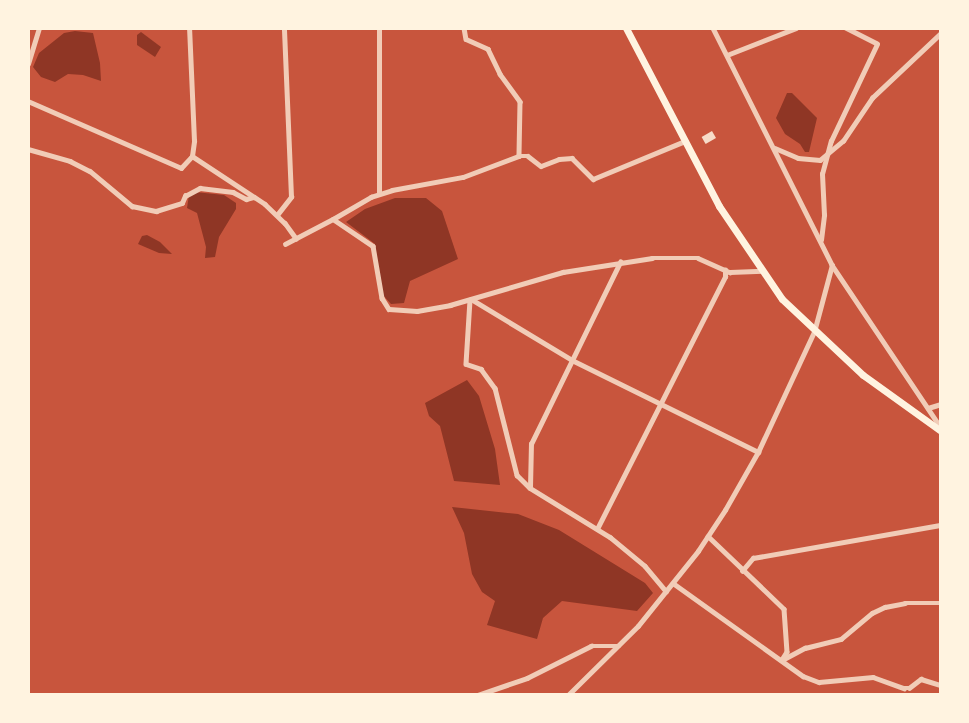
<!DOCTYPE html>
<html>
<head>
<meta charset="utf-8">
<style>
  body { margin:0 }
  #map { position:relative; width:969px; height:723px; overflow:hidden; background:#c8553d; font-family:"Archivo Narrow",sans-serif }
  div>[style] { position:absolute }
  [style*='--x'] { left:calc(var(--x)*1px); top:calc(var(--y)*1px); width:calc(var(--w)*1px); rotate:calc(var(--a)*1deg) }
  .water>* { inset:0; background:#8f3625 }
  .building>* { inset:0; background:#f7dbc8; transform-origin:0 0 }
  .minor>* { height:4.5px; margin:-2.25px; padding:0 2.25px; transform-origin:2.25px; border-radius:2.25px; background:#f1ccb7 }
  .primary>* { height:7px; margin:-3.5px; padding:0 3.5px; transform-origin:3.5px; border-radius:3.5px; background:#fff3e0 }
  span { translate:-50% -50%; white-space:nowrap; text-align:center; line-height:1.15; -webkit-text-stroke:5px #fff3e0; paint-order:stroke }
  .frame { position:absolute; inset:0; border:30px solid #fff3e0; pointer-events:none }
</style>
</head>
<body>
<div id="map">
  <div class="water">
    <div style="clip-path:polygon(75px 31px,93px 33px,100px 63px,101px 81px,83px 75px,68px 74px,55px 82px,41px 77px,33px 67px,39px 53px,64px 33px)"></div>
    <div style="clip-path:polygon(141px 32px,161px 47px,155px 57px,137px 45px,137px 35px)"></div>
    <div style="clip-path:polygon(787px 93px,792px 93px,817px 118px,809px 152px,805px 152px,800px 144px,785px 134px,776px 118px)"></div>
    <div style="clip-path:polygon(195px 192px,224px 195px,236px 203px,236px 209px,219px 237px,215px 257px,205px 258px,206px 247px,197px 213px,187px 208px,189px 195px)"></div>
    <div style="clip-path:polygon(395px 198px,426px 198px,442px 211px,458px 259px,410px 281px,404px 303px,391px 304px,382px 294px,375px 244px,346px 222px,365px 209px)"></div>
    <div style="clip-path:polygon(147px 235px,160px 242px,172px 254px,159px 253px,138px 244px,142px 236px)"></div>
    <div style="clip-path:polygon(467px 380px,479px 396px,495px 449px,500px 485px,454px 481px,440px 426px,429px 416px,425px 403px)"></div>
    <div style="clip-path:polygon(452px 507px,518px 514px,559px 530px,645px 583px,653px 593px,637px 611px,562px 601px,543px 618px,537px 639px,487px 625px,495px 601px,482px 592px,472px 574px,464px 533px)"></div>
  </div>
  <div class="building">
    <div style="left:712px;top:131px;width:8px;height:12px;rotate:60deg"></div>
  </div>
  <div class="minor">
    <div style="--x:107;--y:28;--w:9;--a:0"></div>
    <div style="--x:464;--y:28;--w:11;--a:80"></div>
    <div style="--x:466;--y:39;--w:24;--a:24"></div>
    <div style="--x:488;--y:49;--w:28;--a:64"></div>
    <div style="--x:500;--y:74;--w:34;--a:54"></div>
    <div style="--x:520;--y:102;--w:54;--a:91.1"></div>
    <div style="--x:713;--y:28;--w:265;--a:63.3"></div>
    <div style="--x:832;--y:265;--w:196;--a:56.2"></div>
    <div style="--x:727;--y:55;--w:74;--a:-21.4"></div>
    <div style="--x:28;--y:64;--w:38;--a:-73"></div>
    <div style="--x:28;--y:101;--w:167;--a:23.6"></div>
    <div style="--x:181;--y:168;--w:16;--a:-47"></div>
    <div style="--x:192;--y:156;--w:15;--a:-82"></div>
    <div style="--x:194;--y:141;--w:113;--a:-92.5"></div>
    <div style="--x:775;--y:148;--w:25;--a:23"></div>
    <div style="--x:798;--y:158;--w:22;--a:5"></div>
    <div style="--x:820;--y:160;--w:30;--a:-40"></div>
    <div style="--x:843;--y:141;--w:52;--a:-56"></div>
    <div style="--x:872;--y:98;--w:95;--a:-43.3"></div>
    <div style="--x:28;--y:149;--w:44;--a:15.9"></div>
    <div style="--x:70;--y:161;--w:22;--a:27"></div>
    <div style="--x:90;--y:171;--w:55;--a:39.8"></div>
    <div style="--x:132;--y:206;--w:25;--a:12"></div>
    <div style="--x:156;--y:211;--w:27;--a:-17"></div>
    <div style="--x:182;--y:203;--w:8;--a:-67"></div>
    <div style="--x:185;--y:196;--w:17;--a:-28"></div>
    <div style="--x:200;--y:188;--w:33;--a:7"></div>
    <div style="--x:233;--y:192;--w:15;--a:28"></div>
    <div style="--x:246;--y:199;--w:8;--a:-14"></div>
    <div style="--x:192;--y:156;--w:87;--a:33.3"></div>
    <div style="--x:265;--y:204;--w:28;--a:44"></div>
    <div style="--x:285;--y:223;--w:19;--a:54"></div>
    <div style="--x:379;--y:194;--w:166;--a:-90"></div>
    <div style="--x:277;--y:215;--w:23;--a:-52"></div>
    <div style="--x:291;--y:197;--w:169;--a:-92.4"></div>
    <div style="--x:333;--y:219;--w:44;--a:-30.1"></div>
    <div style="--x:371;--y:197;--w:22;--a:-18"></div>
    <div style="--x:392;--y:190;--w:72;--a:-10.4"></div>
    <div style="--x:463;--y:177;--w:60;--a:-20.6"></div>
    <div style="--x:519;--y:156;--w:9;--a:0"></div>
    <div style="--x:528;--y:156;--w:16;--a:38"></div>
    <div style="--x:541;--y:166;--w:19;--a:-21"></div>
    <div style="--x:559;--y:159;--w:13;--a:-4"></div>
    <div style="--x:572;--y:158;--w:30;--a:45"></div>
    <div style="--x:593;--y:179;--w:100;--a:-22.4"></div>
    <div style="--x:821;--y:240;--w:25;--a:-83"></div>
    <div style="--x:824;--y:215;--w:41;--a:-92.8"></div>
    <div style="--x:822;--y:174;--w:34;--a:-75"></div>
    <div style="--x:831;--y:141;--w:107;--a:-64.6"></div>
    <div style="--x:877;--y:44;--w:36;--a:-153"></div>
    <div style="--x:285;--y:244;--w:54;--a:-27.5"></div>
    <div style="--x:333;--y:219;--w:48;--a:34"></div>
    <div style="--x:373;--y:246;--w:53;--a:80.2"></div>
    <div style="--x:382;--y:298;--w:13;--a:58"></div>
    <div style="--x:389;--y:309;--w:28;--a:4"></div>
    <div style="--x:417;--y:311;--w:34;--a:-10"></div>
    <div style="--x:450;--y:305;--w:118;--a:-16.3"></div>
    <div style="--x:563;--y:272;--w:90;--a:-8.9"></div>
    <div style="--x:652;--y:258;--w:46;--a:0"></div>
    <div style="--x:698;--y:258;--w:35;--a:24"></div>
    <div style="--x:730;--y:272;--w:32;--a:-2"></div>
    <div style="--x:471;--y:299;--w:118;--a:31.1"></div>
    <div style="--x:572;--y:360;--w:208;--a:26.3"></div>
    <div style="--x:470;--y:300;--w:64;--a:93.6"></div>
    <div style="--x:466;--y:364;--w:16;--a:18"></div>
    <div style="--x:481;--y:369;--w:24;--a:54"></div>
    <div style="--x:495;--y:388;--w:90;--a:75.8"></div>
    <div style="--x:517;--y:475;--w:18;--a:45"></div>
    <div style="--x:530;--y:488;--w:94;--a:31.5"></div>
    <div style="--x:610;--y:537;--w:45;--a:39.6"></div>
    <div style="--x:645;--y:566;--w:33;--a:50"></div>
    <div style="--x:928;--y:408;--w:14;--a:-17"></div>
    <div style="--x:530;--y:487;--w:43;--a:-88.7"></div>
    <div style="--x:531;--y:444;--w:203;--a:-63.9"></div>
    <div style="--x:597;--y:529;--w:283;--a:-63.1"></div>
    <div style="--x:725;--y:277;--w:7;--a:-90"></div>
    <div style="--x:708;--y:536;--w:105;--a:43.8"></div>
    <div style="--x:784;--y:609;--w:43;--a:86"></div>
    <div style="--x:787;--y:652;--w:9;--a:122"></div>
    <div style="--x:742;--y:571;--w:17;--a:-50"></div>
    <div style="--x:753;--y:558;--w:191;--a:-10"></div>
    <div style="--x:673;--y:583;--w:160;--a:35.6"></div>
    <div style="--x:803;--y:676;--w:17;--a:21"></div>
    <div style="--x:819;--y:682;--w:54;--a:-5.3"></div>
    <div style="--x:873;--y:677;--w:33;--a:20"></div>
    <div style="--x:904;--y:688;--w:5;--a:0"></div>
    <div style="--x:909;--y:688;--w:15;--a:-37"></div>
    <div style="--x:921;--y:679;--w:21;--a:17"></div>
    <div style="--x:782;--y:660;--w:26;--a:-28"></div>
    <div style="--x:805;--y:648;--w:37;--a:-14"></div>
    <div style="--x:841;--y:639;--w:40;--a:-40"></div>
    <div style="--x:872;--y:613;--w:14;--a:-25"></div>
    <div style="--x:885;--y:607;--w:20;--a:-11"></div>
    <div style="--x:905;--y:603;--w:36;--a:0"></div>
    <div style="--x:478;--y:695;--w:52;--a:-19.1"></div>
    <div style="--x:527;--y:678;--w:72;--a:-26.6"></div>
    <div style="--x:591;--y:646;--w:28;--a:0"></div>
    <div style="--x:568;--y:695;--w:98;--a:-44.6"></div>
    <div style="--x:638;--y:626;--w:96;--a:-51.3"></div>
    <div style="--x:698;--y:551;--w:49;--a:-56.6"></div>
    <div style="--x:725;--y:510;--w:67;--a:-60.4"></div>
    <div style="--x:758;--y:452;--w:132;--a:-65"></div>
    <div style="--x:814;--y:332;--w:69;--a:-75"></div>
  </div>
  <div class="primary">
    <div style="--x:626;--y:28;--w:201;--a:62.4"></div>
    <div style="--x:719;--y:206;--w:112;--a:55.9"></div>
    <div style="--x:782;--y:299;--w:111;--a:43.2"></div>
    <div style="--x:863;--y:375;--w:96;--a:35.7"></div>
  </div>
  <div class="frame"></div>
</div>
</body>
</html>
